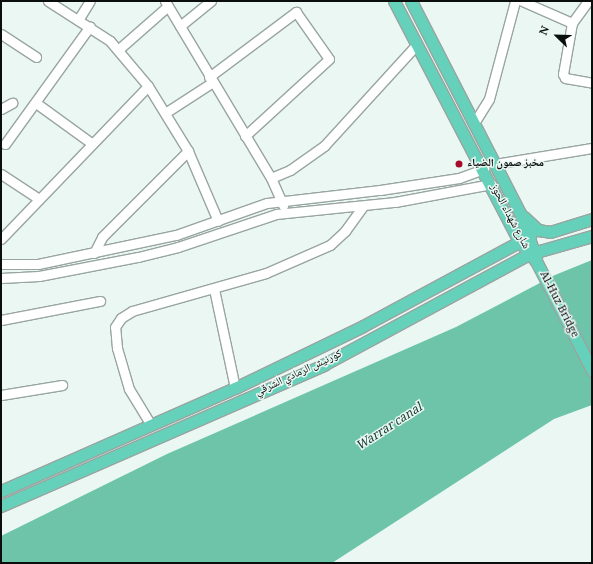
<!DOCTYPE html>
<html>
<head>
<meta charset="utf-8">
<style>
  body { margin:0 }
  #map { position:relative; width:593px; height:564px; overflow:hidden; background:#eaf7f2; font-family:Georgia,"Noto Naskh Arabic",serif }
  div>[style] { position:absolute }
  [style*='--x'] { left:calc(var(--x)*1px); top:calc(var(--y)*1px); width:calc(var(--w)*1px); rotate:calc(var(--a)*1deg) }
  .water>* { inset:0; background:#6ec4a8 }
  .roads { filter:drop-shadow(1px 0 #99a5a0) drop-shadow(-1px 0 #99a5a0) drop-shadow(0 1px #99a5a0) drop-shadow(0 -1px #99a5a0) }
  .minor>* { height:9px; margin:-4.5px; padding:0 4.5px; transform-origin:4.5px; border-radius:4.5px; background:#fff }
  .major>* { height:11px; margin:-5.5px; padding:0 5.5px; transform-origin:5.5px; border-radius:5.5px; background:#66d1bb }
  .dots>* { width:11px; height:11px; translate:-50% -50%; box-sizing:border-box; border:2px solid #eaf7f2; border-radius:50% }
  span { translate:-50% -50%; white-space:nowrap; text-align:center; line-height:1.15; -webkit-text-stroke:3px #eaf7f2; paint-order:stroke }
  .poi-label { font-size:11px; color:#0a0e0d; font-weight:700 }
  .left { translate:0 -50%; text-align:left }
  .street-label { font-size:11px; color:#0a0e0d }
  .water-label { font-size:12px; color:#194034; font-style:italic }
  .frame { position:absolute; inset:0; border:2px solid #0a0e0d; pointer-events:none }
  .north { position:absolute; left:537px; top:16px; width:40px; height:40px; -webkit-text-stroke:3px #eaf7f2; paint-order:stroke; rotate:293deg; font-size:11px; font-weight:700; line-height:16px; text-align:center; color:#0a0e0d }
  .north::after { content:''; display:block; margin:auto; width:14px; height:18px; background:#0a0e0d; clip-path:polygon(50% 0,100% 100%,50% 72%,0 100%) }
</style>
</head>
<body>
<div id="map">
  <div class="water">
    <div style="clip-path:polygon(592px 260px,592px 405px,554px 419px,332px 563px,1px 563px,1px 536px,167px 454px,456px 327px,555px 275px)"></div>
  </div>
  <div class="roads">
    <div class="minor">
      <div style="--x:48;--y:1;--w:74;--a:32.8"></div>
      <div style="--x:110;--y:41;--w:59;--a:49.8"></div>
      <div style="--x:148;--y:86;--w:76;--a:58.4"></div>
      <div style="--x:188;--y:151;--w:76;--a:66.8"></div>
      <div style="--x:165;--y:1;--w:206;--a:59.1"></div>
      <div style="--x:271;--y:178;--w:30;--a:66"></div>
      <div style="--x:522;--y:1;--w:55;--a:23.7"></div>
      <div style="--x:588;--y:1;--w:27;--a:126"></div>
      <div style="--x:572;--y:23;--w:52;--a:100"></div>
      <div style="--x:563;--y:74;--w:4;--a:63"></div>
      <div style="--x:565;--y:78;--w:27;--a:10"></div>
      <div style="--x:78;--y:20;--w:22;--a:-58"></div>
      <div style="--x:180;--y:26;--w:40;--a:-39"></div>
      <div style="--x:1;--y:34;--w:42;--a:33.3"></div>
      <div style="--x:119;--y:49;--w:65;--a:-41.3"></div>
      <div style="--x:209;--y:77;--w:109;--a:-36.8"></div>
      <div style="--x:296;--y:12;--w:57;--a:54.9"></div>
      <div style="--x:329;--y:59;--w:114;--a:137.5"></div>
      <div style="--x:36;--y:103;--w:68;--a:36"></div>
      <div style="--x:1;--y:109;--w:13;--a:-29"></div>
      <div style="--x:165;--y:113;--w:57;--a:-32.9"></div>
      <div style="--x:474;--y:123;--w:28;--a:-58"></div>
      <div style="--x:489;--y:99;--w:101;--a:-75.1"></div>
      <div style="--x:5;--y:144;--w:145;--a:-54.2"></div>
      <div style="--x:495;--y:164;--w:98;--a:-9.4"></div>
      <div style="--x:1;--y:174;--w:45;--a:33.3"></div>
      <div style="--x:271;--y:178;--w:21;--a:-23"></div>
      <div style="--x:290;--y:170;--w:42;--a:-35.2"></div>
      <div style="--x:324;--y:146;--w:138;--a:-47.6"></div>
      <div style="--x:1;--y:239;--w:212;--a:-46.1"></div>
      <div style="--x:94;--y:253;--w:18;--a:-63"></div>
      <div style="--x:102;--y:237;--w:122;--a:-45"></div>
      <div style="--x:1;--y:264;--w:37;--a:0"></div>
      <div style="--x:38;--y:264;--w:141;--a:-11.9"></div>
      <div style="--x:176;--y:235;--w:96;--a:-19.4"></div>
      <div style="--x:267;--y:203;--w:114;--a:-6.6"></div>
      <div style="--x:380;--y:190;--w:80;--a:-8.6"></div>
      <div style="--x:459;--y:178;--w:27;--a:-20"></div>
      <div style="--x:1;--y:278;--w:38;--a:-3"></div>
      <div style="--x:39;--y:276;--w:101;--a:-10.9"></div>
      <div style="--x:138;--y:257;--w:41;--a:-14"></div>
      <div style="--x:178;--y:247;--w:103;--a:-18.6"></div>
      <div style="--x:276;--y:214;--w:120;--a:-5.8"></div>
      <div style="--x:395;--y:202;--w:98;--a:-10.6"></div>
      <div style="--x:214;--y:289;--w:101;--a:78"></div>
      <div style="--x:1;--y:320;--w:101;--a:-10.9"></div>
      <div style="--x:1;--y:395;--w:62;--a:-9.3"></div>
      <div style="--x:151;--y:425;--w:42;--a:-121.4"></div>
      <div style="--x:129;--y:389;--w:43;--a:-106.3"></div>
      <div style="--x:117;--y:348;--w:21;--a:-95"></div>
      <div style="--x:115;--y:327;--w:11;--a:-56"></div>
      <div style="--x:121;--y:318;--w:13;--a:-32"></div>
      <div style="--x:132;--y:311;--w:139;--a:-15.8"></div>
      <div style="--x:266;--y:273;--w:70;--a:-23.6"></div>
      <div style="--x:330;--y:245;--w:21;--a:-43"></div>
      <div style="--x:345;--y:231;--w:31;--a:-54"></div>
    </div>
    <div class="major">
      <div style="--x:394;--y:1;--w:271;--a:62.5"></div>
      <div style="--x:519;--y:241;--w:26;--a:50"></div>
      <div style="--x:536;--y:261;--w:123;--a:62.8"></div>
      <div style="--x:411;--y:1;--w:238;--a:62.8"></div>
      <div style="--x:520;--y:213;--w:48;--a:70.4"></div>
      <div style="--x:524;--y:217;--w:19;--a:43"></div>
      <div style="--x:538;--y:230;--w:12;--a:9"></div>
      <div style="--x:550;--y:232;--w:44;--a:-17.2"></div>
      <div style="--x:1;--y:491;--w:256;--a:-23.8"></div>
      <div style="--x:235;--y:388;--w:142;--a:-25.8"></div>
      <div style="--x:363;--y:326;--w:190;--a:-28.3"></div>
      <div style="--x:1;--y:506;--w:352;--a:-23.6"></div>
      <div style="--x:323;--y:365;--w:234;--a:-28.3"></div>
      <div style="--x:529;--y:254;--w:66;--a:-15.9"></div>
    </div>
  </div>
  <div class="dots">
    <div style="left:459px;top:164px;background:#a60c29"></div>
  </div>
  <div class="poi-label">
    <span class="left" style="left:467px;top:164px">مخبز صمون الضياء</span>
  </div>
  <div class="street-label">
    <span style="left:509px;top:217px;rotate:62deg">شارع شهداء الحوز</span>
    <span style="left:558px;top:305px;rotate:63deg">Al-Huz Bridge</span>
    <span style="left:299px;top:374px;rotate:-25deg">كورنيش الرمادي الشرقي</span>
  </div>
  <div class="water-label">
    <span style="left:390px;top:428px;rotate:-33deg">Warrar canal</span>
  </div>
  <div class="frame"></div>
  <div class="north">N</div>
</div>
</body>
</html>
